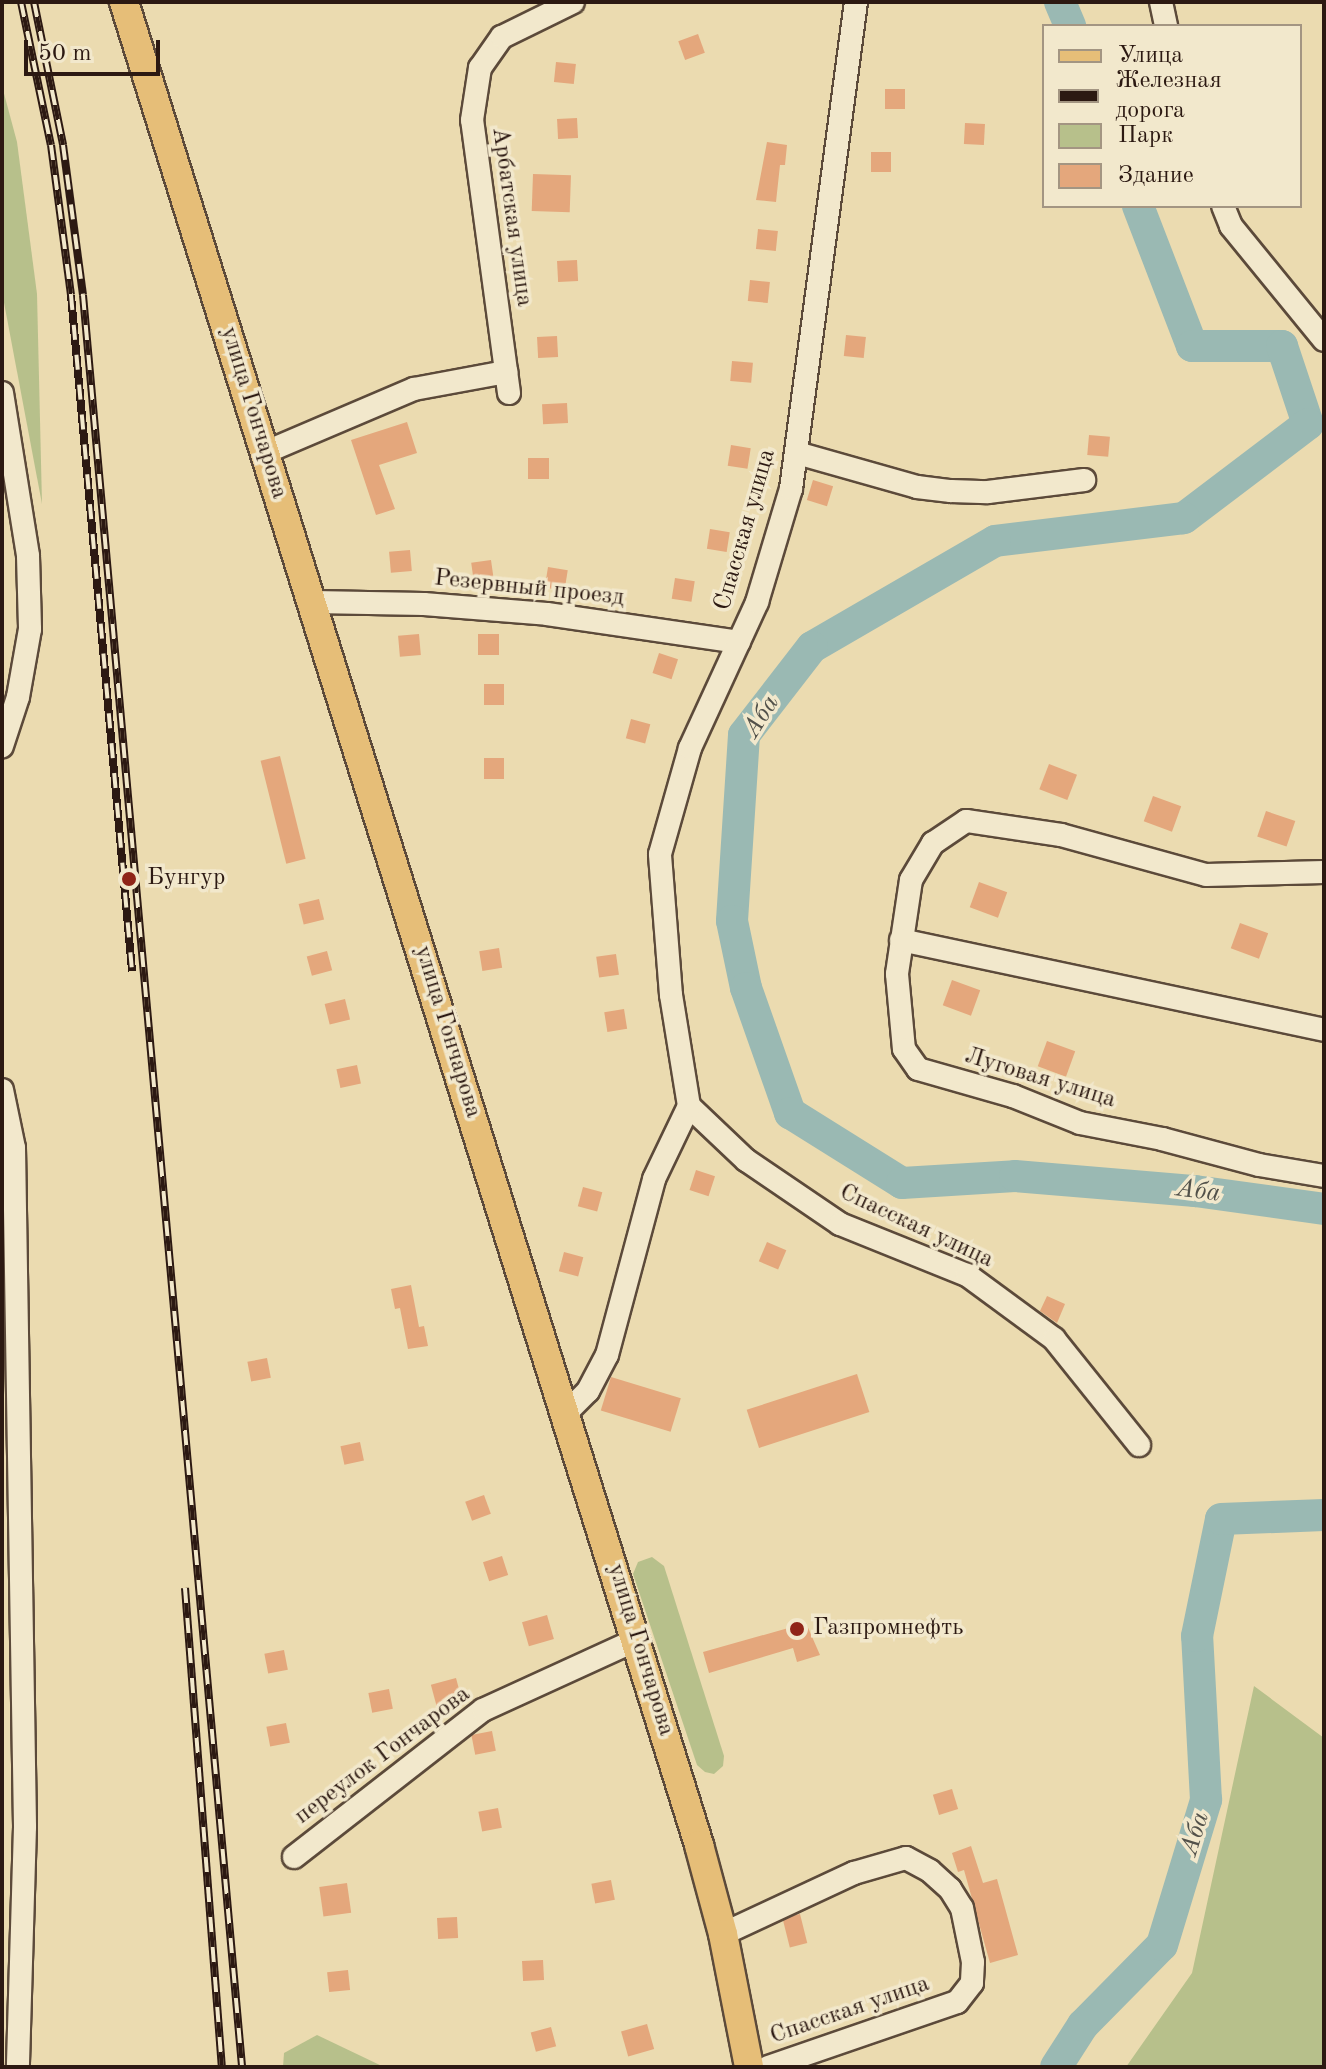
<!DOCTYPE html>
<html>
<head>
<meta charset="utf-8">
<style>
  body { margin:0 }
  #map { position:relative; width:1326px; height:2069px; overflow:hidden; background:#ebdbb0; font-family:"Old Standard TT",serif }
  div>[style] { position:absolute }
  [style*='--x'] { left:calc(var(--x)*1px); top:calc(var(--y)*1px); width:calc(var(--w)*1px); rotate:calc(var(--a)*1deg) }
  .green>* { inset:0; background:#b7c08b }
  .river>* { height:32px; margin:-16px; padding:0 16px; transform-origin:16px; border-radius:16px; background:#9ab9b3 }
  .building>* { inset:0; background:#e4a77c; transform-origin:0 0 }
  .roads { filter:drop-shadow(2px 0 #5c4a3a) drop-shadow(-2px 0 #5c4a3a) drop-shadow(0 2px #5c4a3a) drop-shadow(0 -2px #5c4a3a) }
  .minor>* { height:22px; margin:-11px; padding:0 11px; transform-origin:11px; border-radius:11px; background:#f2e8cc }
  .major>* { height:28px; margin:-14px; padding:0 14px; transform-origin:14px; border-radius:14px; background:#e6be78 }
  .rail>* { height:8px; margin-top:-4px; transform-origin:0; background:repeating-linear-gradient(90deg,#f2e8cc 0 15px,#2c1912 0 30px); box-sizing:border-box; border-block:2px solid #2c1912 }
  .dots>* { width:22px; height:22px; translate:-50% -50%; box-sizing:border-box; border:4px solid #f2e8cc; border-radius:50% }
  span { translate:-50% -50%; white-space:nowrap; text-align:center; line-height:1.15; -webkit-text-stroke:7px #f2e8cc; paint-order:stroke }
  .street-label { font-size:24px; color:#2c1912 }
  .poi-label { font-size:24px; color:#2c1912 }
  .left { translate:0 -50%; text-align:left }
  .water-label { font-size:26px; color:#52514a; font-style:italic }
  .frame { position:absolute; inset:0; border:4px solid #2c1912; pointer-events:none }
  .legend { position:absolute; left:1042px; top:24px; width:260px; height:184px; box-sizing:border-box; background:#f2e8cc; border:2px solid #a39582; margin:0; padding:10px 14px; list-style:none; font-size:24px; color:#2c1912 }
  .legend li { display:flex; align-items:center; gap:16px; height:40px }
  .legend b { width:40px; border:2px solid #a39582 }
  .scale { position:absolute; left:24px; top:40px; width:136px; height:36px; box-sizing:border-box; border:4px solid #2c1912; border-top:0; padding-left:10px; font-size:24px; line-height:28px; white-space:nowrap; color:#2c1912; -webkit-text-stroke:6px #f2e8cc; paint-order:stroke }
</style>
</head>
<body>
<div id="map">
  <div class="green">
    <div style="clip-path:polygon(2px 86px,17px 142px,37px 294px,42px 504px,2px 292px)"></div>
    <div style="clip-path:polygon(652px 1557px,664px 1566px,724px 1756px,723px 1766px,714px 1774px,705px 1772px,697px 1765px,633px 1574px,638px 1562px)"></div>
    <div style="clip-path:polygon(1254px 1686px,1324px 1738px,1324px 2067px,1126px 2067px,1192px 1973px)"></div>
    <div style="clip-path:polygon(317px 2035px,384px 2067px,283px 2067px,284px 2053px)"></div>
  </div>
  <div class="river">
    <div style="--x:1060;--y:2;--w:26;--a:67"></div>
    <div style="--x:1138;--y:206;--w:150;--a:68.9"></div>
    <div style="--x:1192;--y:346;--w:90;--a:0"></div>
    <div style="--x:1282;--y:346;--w:82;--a:71.6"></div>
    <div style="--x:1308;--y:424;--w:156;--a:142.8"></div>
    <div style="--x:1184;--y:518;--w:190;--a:173.1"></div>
    <div style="--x:995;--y:541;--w:211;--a:149.9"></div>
    <div style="--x:812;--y:647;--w:111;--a:127.7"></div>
    <div style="--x:744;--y:735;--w:186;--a:93.7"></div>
    <div style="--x:732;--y:921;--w:68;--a:78.2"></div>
    <div style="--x:746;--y:988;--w:133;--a:70.6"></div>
    <div style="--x:790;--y:1113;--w:132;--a:32"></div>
    <div style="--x:902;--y:1183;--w:113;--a:-3.5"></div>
    <div style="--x:1015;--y:1176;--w:181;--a:4.8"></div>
    <div style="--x:1195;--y:1191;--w:130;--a:7.9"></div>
    <div style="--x:1056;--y:2067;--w:50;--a:-57.3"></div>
    <div style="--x:1083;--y:2025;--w:112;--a:-45.4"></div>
    <div style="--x:1162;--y:1945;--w:152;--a:-73.1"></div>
    <div style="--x:1206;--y:1800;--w:164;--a:-93.1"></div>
    <div style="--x:1197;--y:1636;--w:119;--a:-78.4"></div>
    <div style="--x:1221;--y:1519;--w:103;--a:-2.2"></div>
  </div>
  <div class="building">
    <div style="left:698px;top:34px;width:20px;height:21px;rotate:70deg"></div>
    <div style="left:556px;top:62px;width:20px;height:20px;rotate:6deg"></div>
    <div style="left:885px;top:89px;width:20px;height:20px"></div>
    <div style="left:577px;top:118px;width:20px;height:20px;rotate:87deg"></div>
    <div style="left:965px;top:123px;width:20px;height:21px;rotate:3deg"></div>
    <div style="clip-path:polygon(767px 142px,787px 145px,785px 165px,780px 165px,776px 202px,756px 200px)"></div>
    <div style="left:871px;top:152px;width:20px;height:20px"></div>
    <div style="left:533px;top:174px;width:38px;height:37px;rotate:2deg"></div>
    <div style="left:758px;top:229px;width:20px;height:20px;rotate:6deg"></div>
    <div style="left:577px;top:260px;width:21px;height:20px;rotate:87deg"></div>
    <div style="left:750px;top:280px;width:20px;height:21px;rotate:6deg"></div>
    <div style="left:846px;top:335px;width:20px;height:21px;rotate:6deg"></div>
    <div style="left:557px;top:336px;width:21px;height:20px;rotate:87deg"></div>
    <div style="left:732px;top:361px;width:21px;height:20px;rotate:5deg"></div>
    <div style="left:567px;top:403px;width:20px;height:25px;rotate:87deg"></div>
    <div style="clip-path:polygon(407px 422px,417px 453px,379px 465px,395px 509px,376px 515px,351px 440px)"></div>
    <div style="left:1089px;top:435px;width:21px;height:20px;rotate:5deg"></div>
    <div style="left:731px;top:445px;width:20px;height:21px;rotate:9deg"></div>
    <div style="left:549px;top:458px;width:21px;height:21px;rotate:90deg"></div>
    <div style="left:813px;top:480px;width:21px;height:21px;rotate:17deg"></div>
    <div style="left:710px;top:529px;width:20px;height:20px;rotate:9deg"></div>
    <div style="left:410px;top:550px;width:21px;height:21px;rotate:85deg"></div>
    <div style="left:491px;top:560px;width:21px;height:20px;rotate:82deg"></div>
    <div style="left:548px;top:567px;width:20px;height:21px;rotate:9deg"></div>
    <div style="left:675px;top:578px;width:20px;height:21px;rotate:9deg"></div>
    <div style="left:419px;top:634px;width:21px;height:21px;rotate:85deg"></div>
    <div style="left:478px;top:634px;width:21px;height:21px"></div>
    <div style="left:659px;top:653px;width:20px;height:21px;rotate:18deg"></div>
    <div style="left:484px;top:684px;width:20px;height:21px"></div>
    <div style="left:631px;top:719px;width:20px;height:20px;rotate:15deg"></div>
    <div style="left:280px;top:756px;width:106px;height:20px;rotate:76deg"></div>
    <div style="left:484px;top:758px;width:20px;height:21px"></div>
    <div style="left:1049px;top:764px;width:30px;height:27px;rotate:21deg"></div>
    <div style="left:1153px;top:796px;width:30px;height:27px;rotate:20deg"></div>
    <div style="left:1266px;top:811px;width:31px;height:27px;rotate:19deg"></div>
    <div style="left:979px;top:882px;width:30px;height:27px;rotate:20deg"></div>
    <div style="left:319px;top:899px;width:21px;height:21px;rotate:76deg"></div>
    <div style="left:1240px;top:923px;width:30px;height:27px;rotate:20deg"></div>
    <div style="left:499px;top:948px;width:20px;height:20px;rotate:81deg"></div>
    <div style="left:327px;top:951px;width:20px;height:21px;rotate:75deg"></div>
    <div style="left:616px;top:954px;width:21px;height:20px;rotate:82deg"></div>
    <div style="left:952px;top:980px;width:30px;height:27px;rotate:20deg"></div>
    <div style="left:345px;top:999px;width:21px;height:21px;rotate:76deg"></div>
    <div style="left:624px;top:1009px;width:20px;height:20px;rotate:81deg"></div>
    <div style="left:1047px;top:1041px;width:30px;height:27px;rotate:20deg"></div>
    <div style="left:357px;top:1065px;width:19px;height:21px;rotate:78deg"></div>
    <div style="left:696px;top:1170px;width:20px;height:21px;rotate:18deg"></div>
    <div style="left:583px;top:1187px;width:20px;height:20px;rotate:15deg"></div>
    <div style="left:767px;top:1242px;width:21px;height:21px;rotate:23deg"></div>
    <div style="left:564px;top:1252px;width:20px;height:20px;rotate:15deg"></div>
    <div style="clip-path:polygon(411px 1285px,419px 1327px,424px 1326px,428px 1346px,408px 1349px,400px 1308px,395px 1309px,391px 1289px)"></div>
    <div style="clip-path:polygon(1047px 1296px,1065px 1304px,1057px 1323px,1040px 1311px)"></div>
    <div style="left:267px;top:1358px;width:20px;height:20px;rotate:79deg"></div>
    <div style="left:857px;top:1374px;width:40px;height:116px;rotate:72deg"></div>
    <div style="left:611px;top:1377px;width:73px;height:35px;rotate:17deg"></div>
    <div style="left:360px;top:1442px;width:19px;height:20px;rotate:78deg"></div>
    <div style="left:484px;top:1495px;width:20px;height:20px;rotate:70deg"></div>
    <div style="left:502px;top:1556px;width:20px;height:20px;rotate:72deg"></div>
    <div style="left:547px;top:1615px;width:25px;height:26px;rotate:74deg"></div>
    <div style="clip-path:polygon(806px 1623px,820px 1655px,797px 1662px,793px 1648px,709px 1673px,703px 1652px)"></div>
    <div style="left:284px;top:1650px;width:20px;height:20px;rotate:79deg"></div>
    <div style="left:456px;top:1678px;width:28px;height:26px;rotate:75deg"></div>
    <div style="left:389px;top:1689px;width:20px;height:21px;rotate:79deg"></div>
    <div style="left:286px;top:1723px;width:20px;height:20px;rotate:79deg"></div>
    <div style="left:492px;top:1731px;width:20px;height:21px;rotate:79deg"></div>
    <div style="left:952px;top:1789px;width:21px;height:20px;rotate:73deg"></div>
    <div style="left:498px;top:1808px;width:20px;height:20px;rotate:79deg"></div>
    <div style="clip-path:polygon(971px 1846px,983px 1883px,997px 1879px,1018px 1955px,990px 1963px,964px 1870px,958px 1872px,952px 1853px)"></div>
    <div style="left:611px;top:1880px;width:20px;height:20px;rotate:79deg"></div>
    <div style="left:347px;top:1883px;width:30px;height:28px;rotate:82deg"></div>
    <div style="left:800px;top:1914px;width:30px;height:18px;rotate:76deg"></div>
    <div style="left:457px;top:1917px;width:21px;height:20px;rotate:87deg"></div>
    <div style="left:543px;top:1960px;width:20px;height:21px;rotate:87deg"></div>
    <div style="left:348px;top:1970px;width:20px;height:21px;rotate:84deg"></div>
    <div style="left:647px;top:2024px;width:26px;height:27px;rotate:74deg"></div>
    <div style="left:551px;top:2027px;width:20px;height:21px;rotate:75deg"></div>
  </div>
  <div class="roads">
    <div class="minor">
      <div style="--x:1161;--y:2;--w:25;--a:78"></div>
      <div style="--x:1223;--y:206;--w:22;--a:68"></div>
      <div style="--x:1231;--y:226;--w:147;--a:50.8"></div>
      <div style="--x:2;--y:393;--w:165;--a:80.9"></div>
      <div style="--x:28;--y:556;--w:73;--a:88.4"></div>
      <div style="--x:30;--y:629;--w:69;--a:100"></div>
      <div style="--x:18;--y:697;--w:52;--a:108.1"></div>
      <div style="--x:509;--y:393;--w:275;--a:-97.7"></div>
      <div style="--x:472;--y:120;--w:53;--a:-81.3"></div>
      <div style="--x:480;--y:68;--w:38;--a:-55"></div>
      <div style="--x:502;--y:37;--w:79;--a:-26.2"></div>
      <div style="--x:266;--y:452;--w:161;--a:-23.1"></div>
      <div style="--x:414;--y:389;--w:94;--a:-10.5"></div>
      <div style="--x:797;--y:453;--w:125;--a:15.8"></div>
      <div style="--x:917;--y:487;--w:34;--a:7"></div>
      <div style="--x:951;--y:491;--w:37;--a:2"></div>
      <div style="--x:988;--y:492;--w:97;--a:-7.1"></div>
      <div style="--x:313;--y:602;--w:111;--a:1"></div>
      <div style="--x:424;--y:604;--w:123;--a:4.6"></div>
      <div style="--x:547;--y:614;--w:194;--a:8.3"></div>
      <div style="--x:1324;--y:872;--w:118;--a:178.5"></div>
      <div style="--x:1206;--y:875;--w:150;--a:-164.6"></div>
      <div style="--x:1061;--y:835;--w:96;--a:-171.6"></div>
      <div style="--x:966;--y:821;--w:40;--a:146"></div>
      <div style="--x:933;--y:843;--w:43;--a:120.7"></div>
      <div style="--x:911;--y:880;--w:95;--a:98.5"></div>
      <div style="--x:897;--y:974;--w:75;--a:84.7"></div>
      <div style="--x:904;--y:1049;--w:24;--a:55"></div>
      <div style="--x:918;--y:1069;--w:99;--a:15.9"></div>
      <div style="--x:1013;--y:1096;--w:72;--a:21.9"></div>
      <div style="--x:1080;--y:1123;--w:84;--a:11"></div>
      <div style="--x:1162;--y:1139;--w:100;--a:15"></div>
      <div style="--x:1259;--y:1165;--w:66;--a:9.6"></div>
      <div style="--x:901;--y:940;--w:432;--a:12"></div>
      <div style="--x:2;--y:1090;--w:59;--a:78.3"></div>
      <div style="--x:14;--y:1148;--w:679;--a:89.07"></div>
      <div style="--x:25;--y:1827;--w:240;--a:91.7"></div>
      <div style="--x:689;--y:1106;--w:79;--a:43.5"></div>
      <div style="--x:746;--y:1160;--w:114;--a:34.2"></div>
      <div style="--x:840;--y:1224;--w:137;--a:21.9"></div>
      <div style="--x:967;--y:1275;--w:108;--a:36.3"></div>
      <div style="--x:1054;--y:1339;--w:136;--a:51.3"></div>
      <div style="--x:566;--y:1413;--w:31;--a:-45"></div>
      <div style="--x:588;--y:1391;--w:41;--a:-62.2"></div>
      <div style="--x:607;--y:1355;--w:182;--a:-75"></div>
      <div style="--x:654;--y:1179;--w:81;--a:-64.4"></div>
      <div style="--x:689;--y:1106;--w:112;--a:-99.2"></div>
      <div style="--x:671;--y:995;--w:141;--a:-94.5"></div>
      <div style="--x:660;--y:854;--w:110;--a:-74.2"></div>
      <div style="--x:690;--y:748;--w:161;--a:-65.3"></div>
      <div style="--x:757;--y:602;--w:118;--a:-73.3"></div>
      <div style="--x:791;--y:489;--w:491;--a:-82.4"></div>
      <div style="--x:294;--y:1857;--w:239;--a:-37.9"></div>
      <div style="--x:483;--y:1710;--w:168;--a:-24.6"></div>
      <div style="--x:723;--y:1934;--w:145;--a:-25"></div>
      <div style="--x:854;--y:1873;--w:54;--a:-16.1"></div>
      <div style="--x:906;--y:1858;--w:27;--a:28"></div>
      <div style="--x:930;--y:1871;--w:27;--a:42"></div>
      <div style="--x:950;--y:1889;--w:22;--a:58"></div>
      <div style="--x:962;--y:1908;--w:55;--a:78.5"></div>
      <div style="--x:973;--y:1962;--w:21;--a:93"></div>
      <div style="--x:972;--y:1983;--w:24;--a:128"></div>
      <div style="--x:957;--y:2002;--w:200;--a:161"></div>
    </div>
    <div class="major">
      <div style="--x:124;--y:2;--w:1931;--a:72.67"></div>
      <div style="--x:699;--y:1845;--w:92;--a:74.9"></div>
      <div style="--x:723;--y:1934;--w:136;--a:78.9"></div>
    </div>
  </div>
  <div class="rail">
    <div style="--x:21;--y:2;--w:146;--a:78.2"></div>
    <div style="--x:51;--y:145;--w:151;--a:82.4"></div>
    <div style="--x:71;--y:295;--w:679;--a:84.84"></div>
    <div style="--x:34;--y:2;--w:146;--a:78.5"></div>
    <div style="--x:63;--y:145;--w:151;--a:82.4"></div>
    <div style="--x:83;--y:295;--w:1779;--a:84.87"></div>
    <div style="--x:185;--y:1588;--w:480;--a:85.6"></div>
  </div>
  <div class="dots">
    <div style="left:129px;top:879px;background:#8f2418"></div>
    <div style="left:797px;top:1629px;background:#8f2418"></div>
  </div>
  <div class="street-label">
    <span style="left:511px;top:217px;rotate:82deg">Арбатская улица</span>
    <span style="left:253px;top:413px;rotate:73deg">улица Гончарова</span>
    <span style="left:746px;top:530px;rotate:-74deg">Спасская улица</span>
    <span style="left:529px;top:589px;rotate:6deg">Резервный проезд</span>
    <span style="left:447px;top:1032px;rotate:73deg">улица Гончарова</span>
    <span style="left:1040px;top:1079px;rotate:17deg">Луговая улица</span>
    <span style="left:916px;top:1227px;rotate:25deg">Спасская улица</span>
    <span style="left:640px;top:1650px;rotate:73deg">улица Гончарова</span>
    <span style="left:383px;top:1756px;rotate:-37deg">переулок Гончарова</span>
    <span style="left:850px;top:2011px;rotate:-19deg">Спасская улица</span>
  </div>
  <div class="poi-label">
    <span class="left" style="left:147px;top:879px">Бунгур</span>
    <span class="left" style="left:813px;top:1629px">Газпромнефть</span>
  </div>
  <div class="water-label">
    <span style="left:762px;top:717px;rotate:-58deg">Аба</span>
    <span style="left:1198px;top:1192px;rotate:7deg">Аба</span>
    <span style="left:1196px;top:1834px;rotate:-73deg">Аба</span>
  </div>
  <div class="frame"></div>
  <ul class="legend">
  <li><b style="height:10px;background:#e6be78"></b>Улица</li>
  <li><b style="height:10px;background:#2c1912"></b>Железная дорога</li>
  <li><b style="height:22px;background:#b7c08b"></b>Парк</li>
  <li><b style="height:22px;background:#e4a77c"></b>Здание</li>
  </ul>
  <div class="scale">50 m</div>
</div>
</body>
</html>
